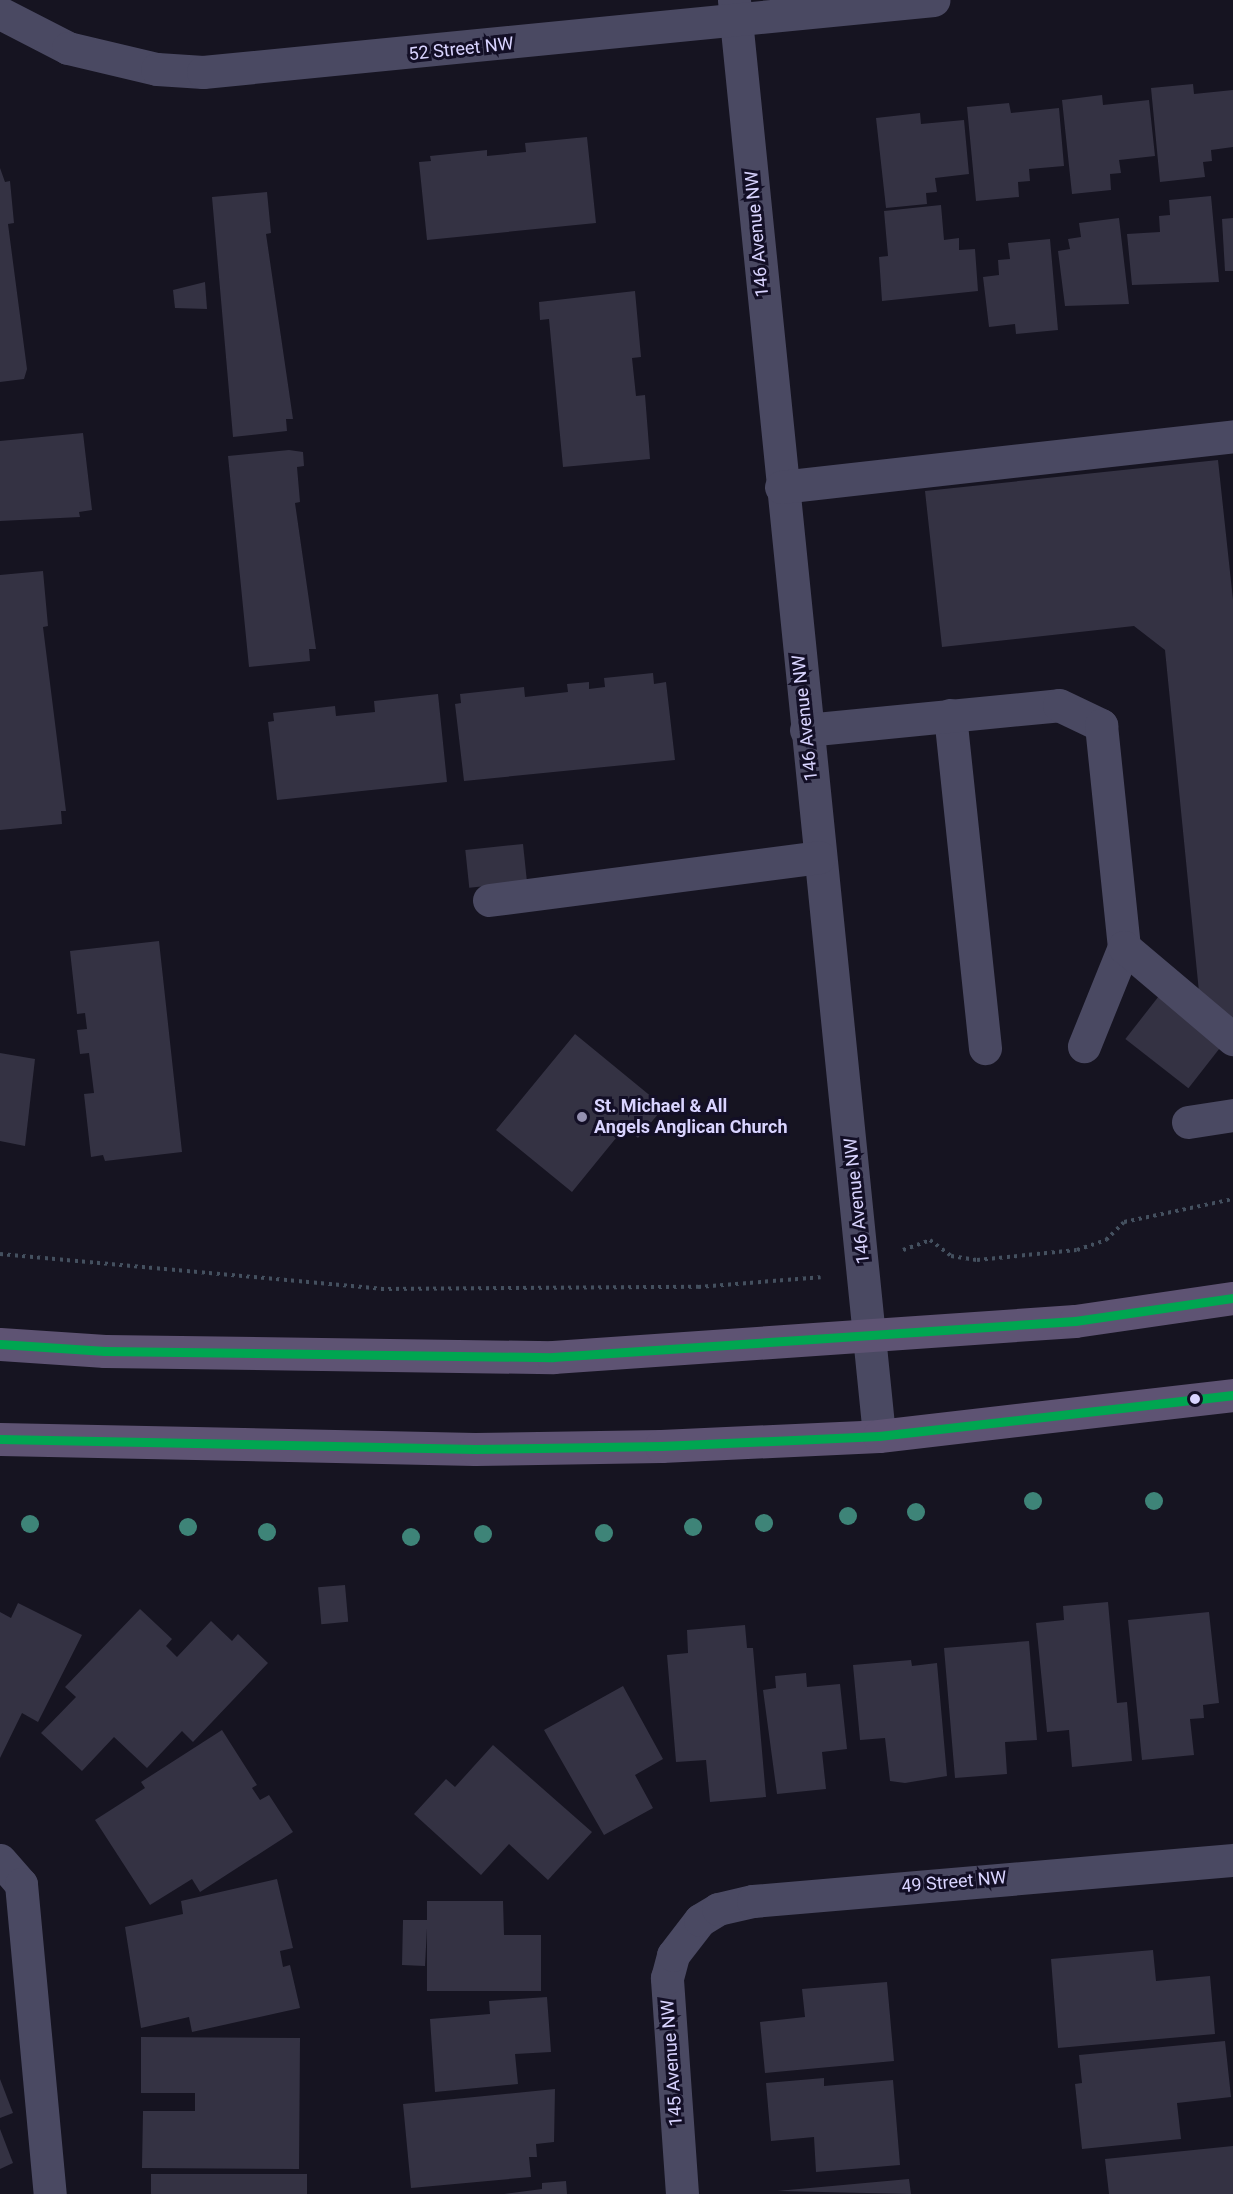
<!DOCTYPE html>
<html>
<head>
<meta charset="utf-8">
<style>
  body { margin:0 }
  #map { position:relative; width:1233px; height:2194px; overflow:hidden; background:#161421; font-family:Roboto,sans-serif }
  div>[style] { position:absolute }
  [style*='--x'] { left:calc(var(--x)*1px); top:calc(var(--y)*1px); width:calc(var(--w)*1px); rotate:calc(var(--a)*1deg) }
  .building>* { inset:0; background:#343243; transform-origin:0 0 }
  .path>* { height:4px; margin-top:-2px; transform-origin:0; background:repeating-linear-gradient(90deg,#44505f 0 3px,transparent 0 7.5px) }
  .minor>* { height:33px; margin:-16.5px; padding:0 16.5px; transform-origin:16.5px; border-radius:16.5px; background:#4a4962 }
  .major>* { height:33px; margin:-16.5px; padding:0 16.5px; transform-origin:16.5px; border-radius:16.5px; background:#5e5373 }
  .bus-1>* { height:9px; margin:-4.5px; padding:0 4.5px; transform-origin:4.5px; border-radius:4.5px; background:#00a651 }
  .trees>* { width:18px; height:18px; margin:-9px; border-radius:50%; background:#3e8478 }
  .dots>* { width:16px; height:16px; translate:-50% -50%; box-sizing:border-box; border:3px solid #130f26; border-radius:50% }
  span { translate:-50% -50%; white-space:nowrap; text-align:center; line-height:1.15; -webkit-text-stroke:6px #130f26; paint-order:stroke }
  .street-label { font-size:18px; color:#d9d4ff }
  .poi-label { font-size:18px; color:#d9d4ff; font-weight:700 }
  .left { translate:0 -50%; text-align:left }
</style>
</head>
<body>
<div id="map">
  <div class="building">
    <div style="clip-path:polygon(1193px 84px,1194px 94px,1233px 90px,1233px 147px,1211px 150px,1212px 161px,1203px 162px,1205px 177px,1160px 182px,1151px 88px)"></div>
    <div style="clip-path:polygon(1102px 95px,1103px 105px,1149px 100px,1155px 156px,1119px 160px,1121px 173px,1110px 174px,1111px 190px,1072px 194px,1062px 100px)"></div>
    <div style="clip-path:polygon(1009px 103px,1011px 113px,1059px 108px,1064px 166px,1029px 169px,1030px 181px,1018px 182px,1019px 197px,976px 201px,967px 107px)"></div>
    <div style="clip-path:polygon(920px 113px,921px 124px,964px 120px,969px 174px,935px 178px,937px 192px,926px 193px,927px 204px,886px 208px,876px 118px)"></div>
    <div style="clip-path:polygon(587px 137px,596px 223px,427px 240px,419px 162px,431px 161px,430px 156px,487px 150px,487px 156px,526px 152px,525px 143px)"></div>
    <div style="clip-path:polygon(0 168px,5px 182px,10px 181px,14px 223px,8px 224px,27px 369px,24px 379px,0 382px)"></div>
    <div style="clip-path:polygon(267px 192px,271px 233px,266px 234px,293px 419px,286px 419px,287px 431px,233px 437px,212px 197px)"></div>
    <div style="clip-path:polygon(1211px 196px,1219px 282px,1132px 285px,1127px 234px,1160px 232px,1159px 216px,1170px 215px,1169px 200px)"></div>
    <div style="clip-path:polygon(941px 205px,944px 240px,959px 238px,959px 250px,975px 249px,978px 291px,882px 301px,879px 257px,888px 256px,884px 211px)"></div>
    <div style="clip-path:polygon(1119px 218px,1129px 304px,1065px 306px,1058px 251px,1070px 249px,1068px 239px,1081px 237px,1079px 223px)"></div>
    <div style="clip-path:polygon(1233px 218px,1233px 271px,1225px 271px,1222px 219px)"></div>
    <div style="clip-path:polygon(1050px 239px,1058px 330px,1016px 334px,1015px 324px,989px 327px,983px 277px,999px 275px,998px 260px,1010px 259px,1008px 243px)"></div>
    <div style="clip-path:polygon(205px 282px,207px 309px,175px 308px,173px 290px)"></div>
    <div style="clip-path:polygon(635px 291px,641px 357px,632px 358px,636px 396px,645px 395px,650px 459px,563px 467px,549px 319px,540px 320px,539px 302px)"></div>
    <div style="clip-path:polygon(83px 433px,92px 510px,79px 512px,80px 517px,0 521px,0 441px)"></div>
    <div style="clip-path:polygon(289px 450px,303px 452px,304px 466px,297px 467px,300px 502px,295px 503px,316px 649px,309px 649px,310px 661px,249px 667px,228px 456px)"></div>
    <div style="clip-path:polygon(1218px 460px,1233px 600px,1233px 1019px,1199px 992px,1165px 650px,1134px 626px,942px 647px,925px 491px)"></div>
    <div style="clip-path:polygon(43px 571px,48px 626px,43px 627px,66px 811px,61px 811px,62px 824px,0 830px,0 575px)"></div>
    <div style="clip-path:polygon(653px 673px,654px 684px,666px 682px,675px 760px,464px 781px,455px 704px,461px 703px,460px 694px,524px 687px,525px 697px,568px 692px,567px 684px,589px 682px,589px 689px,605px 687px,604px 678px)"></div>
    <div style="clip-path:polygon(438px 694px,447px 782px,277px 800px,268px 722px,274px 721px,273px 713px,335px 706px,336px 716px,375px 712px,374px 701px)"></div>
    <div style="left:523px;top:844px;width:38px;height:58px;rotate:84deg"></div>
    <div style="clip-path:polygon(159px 941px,182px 1152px,105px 1161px,103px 1155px,91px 1157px,84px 1094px,94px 1093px,89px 1053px,80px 1054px,77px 1030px,87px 1029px,85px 1013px,77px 1014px,70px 951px)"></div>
    <div style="left:1166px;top:987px;width:80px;height:66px;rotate:38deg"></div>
    <div style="clip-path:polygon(575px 1034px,664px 1107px,638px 1138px,625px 1127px,572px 1192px,496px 1130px)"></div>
    <div style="clip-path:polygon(0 1053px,35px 1059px,25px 1146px,0 1141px)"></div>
    <div style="left:345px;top:1585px;width:37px;height:27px;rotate:85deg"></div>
    <div style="clip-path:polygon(1108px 1602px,1117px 1703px,1127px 1702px,1132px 1761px,1072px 1767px,1069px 1730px,1047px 1732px,1036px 1623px,1064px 1620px,1063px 1606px)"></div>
    <div style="clip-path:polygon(18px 1603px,82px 1635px,38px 1722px,22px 1713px,0 1758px,0 1612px,11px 1618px)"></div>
    <div style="clip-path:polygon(140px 1609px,172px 1639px,166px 1646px,177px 1657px,211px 1621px,232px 1641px,238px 1634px,268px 1663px,193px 1742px,182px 1731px,147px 1768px,114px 1737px,82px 1771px,41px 1733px,76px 1697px,65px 1687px)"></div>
    <div style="clip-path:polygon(1209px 1612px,1219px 1703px,1203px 1705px,1204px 1718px,1190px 1719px,1194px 1755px,1142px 1760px,1128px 1620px)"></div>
    <div style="clip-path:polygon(745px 1625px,747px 1648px,753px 1648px,766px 1797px,710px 1802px,706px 1760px,676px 1762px,667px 1655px,688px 1653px,687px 1630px)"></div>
    <div style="clip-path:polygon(1029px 1641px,1037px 1740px,1005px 1742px,1007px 1774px,955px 1778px,944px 1648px)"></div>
    <div style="clip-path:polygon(911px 1660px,912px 1666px,937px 1663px,947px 1776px,905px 1783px,890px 1781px,885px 1738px,860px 1740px,853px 1665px)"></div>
    <div style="clip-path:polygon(806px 1673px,807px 1687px,840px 1684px,847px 1749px,822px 1752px,826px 1789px,777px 1794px,763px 1690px,776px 1688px,775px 1676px)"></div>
    <div style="clip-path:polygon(623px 1686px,663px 1759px,635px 1775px,653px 1808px,604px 1835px,544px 1730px)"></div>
    <div style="clip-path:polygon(222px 1730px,257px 1785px,252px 1788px,260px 1800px,269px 1795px,293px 1832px,200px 1892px,192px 1879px,150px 1905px,95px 1820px,145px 1788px,141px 1782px)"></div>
    <div style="clip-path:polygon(493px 1745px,592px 1832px,548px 1880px,509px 1844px,481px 1875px,414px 1814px,446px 1779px,455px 1787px)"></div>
    <div style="clip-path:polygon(277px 1879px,293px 1948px,280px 1951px,283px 1967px,290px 1965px,300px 2008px,192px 2032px,189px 2017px,141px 2028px,125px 1927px,183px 1914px,181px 1901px)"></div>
    <div style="clip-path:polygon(427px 1901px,503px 1901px,504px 1935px,541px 1935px,541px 1991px,427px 1991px,427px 1928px,425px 1966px,402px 1965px,403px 1920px,427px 1920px)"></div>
    <div style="clip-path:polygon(1153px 1950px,1156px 1981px,1210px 1976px,1215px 2034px,1058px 2048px,1051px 1959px)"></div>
    <div style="clip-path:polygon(887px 1982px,894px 2061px,765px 2073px,760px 2022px,805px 2017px,802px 1989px)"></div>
    <div style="clip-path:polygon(547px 1997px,551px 2052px,515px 2054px,518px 2084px,435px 2092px,430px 2019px,490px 2014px,489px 2001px)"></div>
    <div style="clip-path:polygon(141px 2037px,300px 2038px,299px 2169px,142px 2168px,143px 2111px,195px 2111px,195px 2093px,141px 2093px)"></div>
    <div style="clip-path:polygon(1225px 2041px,1231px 2097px,1177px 2103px,1181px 2139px,1082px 2149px,1075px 2084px,1082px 2083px,1079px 2055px)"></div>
    <div style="clip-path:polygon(824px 2078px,824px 2086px,893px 2080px,900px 2165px,816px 2172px,814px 2137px,771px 2141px,766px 2083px)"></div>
    <div style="clip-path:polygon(0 2079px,13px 2113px,0 2118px)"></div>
    <div style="clip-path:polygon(555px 2089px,554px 2142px,536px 2144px,537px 2157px,529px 2157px,531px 2177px,411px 2188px,403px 2104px)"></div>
    <div style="clip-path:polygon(0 2129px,13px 2163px,0 2169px)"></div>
    <div style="clip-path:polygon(1233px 2146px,1233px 2194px,1109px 2194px,1105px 2159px)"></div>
    <div style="left:151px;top:2174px;width:156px;height:20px"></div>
    <div style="clip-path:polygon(909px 2179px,911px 2194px,777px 2191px)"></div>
    <div style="clip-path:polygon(566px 2181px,567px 2194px,504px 2194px,542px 2189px,542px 2183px)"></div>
  </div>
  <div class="path">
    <div style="--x:903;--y:1250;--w:29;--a:-20"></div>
    <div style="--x:930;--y:1240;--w:26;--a:37"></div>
    <div style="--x:951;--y:1256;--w:26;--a:9"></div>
    <div style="--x:977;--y:1260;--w:100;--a:-5.7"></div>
    <div style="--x:1077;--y:1250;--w:31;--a:-19"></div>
    <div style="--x:1106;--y:1240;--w:25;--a:-45"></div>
    <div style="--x:1124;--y:1222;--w:111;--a:-11.9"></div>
    <div style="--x:0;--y:1254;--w:383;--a:5.2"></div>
    <div style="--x:381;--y:1289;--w:317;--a:-0.4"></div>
    <div style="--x:698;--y:1287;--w:123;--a:-4.6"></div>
  </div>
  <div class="minor">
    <div style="--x:734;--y:0;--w:1443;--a:84.23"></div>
    <div style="--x:0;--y:13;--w:76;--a:27.2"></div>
    <div style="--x:68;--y:48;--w:91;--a:13.3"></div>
    <div style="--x:157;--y:69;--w:46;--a:3.7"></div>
    <div style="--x:203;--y:72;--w:734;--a:-5.63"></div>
    <div style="--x:781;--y:487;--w:455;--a:-6.4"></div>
    <div style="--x:950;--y:715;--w:335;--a:84"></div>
    <div style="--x:806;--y:730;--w:254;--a:-5.6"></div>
    <div style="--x:1059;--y:705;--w:47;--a:25.5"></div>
    <div style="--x:1101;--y:725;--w:223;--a:84.1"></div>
    <div style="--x:1124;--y:947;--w:107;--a:112"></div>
    <div style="--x:489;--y:900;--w:333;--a:-7.4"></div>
    <div style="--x:1124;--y:947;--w:143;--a:40.2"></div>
    <div style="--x:1188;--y:1122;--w:46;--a:-8.8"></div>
    <div style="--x:0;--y:1860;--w:32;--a:49"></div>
    <div style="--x:21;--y:1884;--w:311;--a:84.7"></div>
    <div style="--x:682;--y:2194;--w:217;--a:-94"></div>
    <div style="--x:667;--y:1978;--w:24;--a:-75"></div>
    <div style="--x:673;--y:1955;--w:44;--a:-52.4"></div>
    <div style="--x:700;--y:1920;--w:21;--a:-31"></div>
    <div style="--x:718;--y:1909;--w:36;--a:-13"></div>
    <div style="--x:753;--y:1901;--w:482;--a:-4.9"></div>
  </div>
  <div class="major">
    <div style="--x:0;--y:1344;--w:105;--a:3.8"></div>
    <div style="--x:105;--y:1351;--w:448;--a:0.8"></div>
    <div style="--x:553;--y:1357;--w:523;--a:-3.95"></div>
    <div style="--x:1075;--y:1321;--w:160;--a:-8.3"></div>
    <div style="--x:0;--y:1439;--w:475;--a:1.2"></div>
    <div style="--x:475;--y:1449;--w:186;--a:-0.9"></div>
    <div style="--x:661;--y:1446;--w:218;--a:-2.6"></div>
    <div style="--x:879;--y:1436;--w:356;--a:-6.6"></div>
  </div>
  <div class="bus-1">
    <div style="--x:0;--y:1344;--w:105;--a:3.8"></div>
    <div style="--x:105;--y:1351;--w:448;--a:0.8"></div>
    <div style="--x:553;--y:1357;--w:523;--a:-3.95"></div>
    <div style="--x:1075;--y:1321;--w:160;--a:-8.3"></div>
    <div style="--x:0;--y:1439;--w:475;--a:1.2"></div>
    <div style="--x:475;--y:1449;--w:186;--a:-0.9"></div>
    <div style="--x:661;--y:1446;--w:218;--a:-2.6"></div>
    <div style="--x:879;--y:1436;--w:356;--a:-6.6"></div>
  </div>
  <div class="trees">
    <div style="left:1033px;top:1501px"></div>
    <div style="left:1154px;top:1501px"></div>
    <div style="left:916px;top:1512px"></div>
    <div style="left:848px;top:1516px"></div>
    <div style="left:764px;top:1523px"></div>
    <div style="left:30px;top:1524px"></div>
    <div style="left:188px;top:1527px"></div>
    <div style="left:693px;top:1527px"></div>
    <div style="left:267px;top:1532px"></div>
    <div style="left:604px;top:1533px"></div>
    <div style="left:483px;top:1534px"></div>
    <div style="left:411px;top:1537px"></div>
  </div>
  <div class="dots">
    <div style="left:582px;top:1117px;background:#9591b1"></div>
    <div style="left:1195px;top:1399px;background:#d9d4ff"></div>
  </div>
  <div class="street-label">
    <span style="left:461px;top:49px;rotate:-6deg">52 Street NW</span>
    <span style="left:757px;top:234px;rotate:-95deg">146 Avenue NW</span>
    <span style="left:805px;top:718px;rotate:-96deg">146 Avenue NW</span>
    <span style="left:857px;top:1201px;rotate:-96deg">146 Avenue NW</span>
    <span style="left:954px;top:1882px;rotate:-5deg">49 Street NW</span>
    <span style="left:672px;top:2063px;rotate:-94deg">145 Avenue NW</span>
  </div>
  <div class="poi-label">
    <span class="left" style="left:594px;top:1117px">St. Michael &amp; All<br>Angels Anglican Church</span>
  </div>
</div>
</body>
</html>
